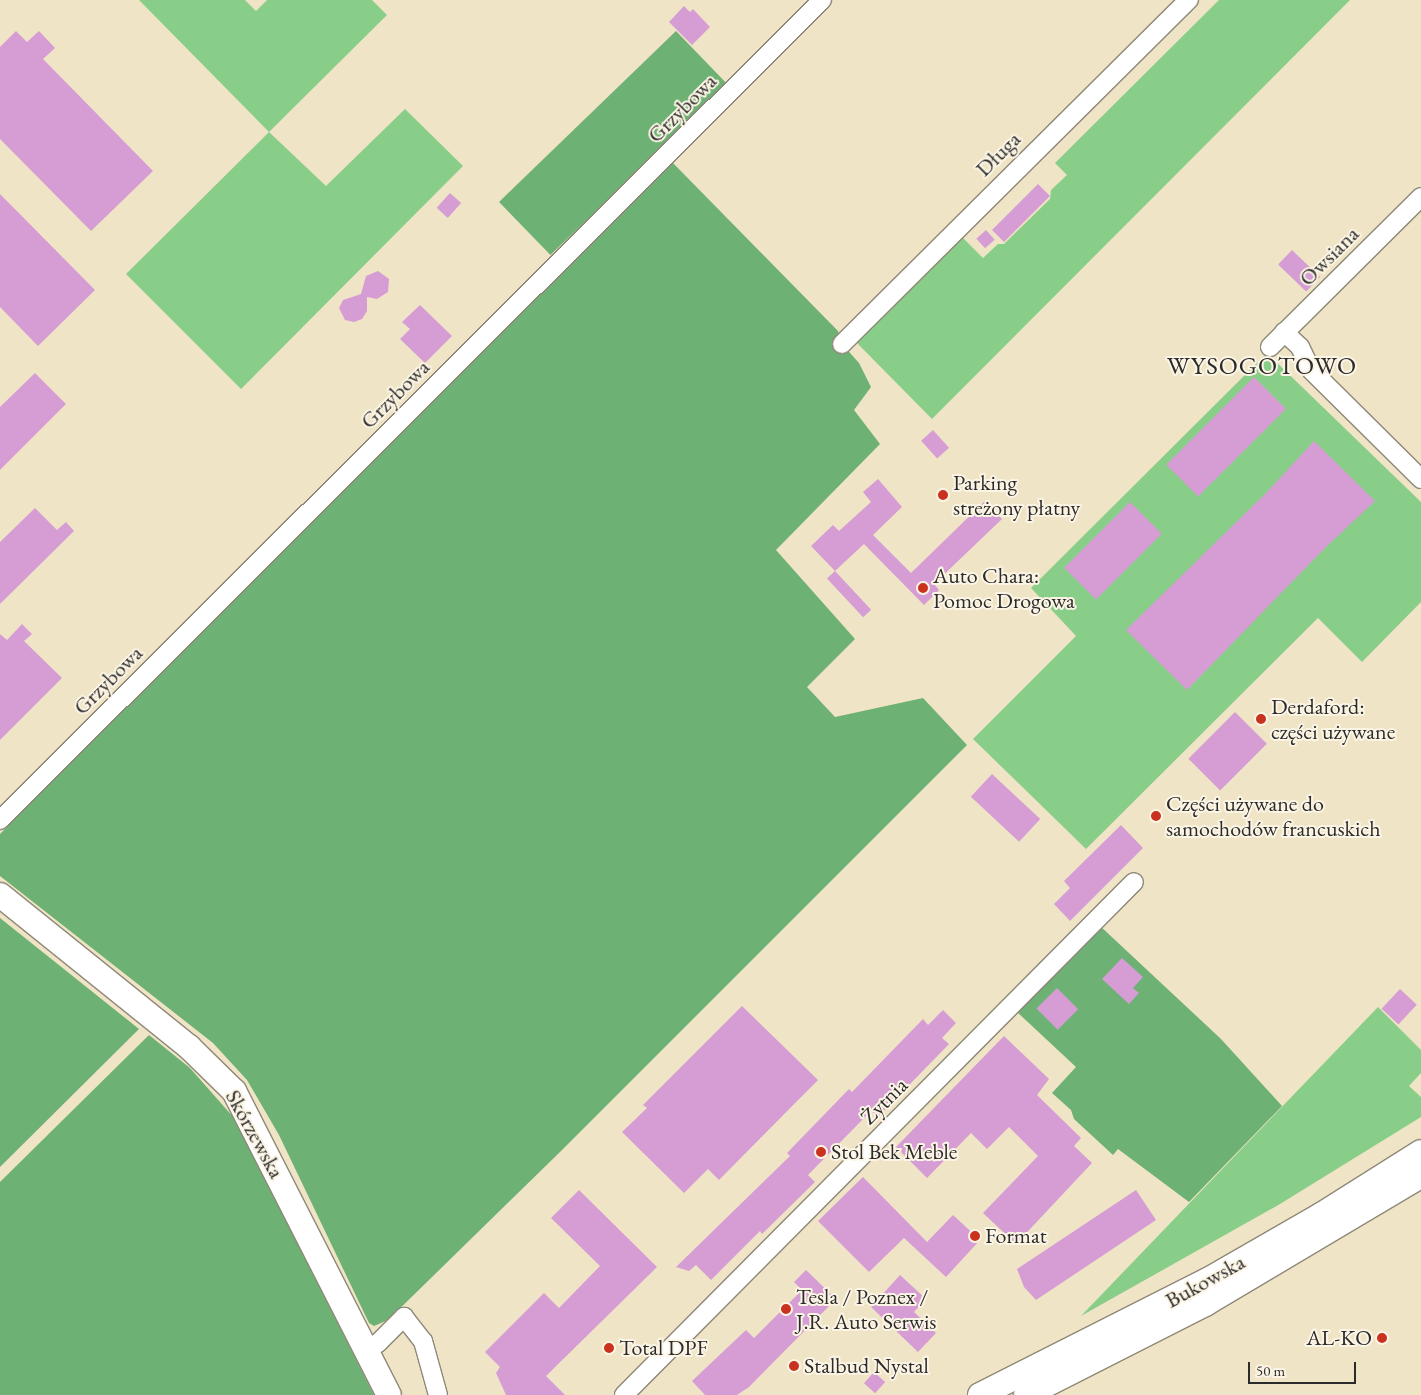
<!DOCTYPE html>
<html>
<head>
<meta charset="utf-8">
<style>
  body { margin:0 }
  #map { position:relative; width:1421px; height:1395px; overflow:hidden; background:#f0e4c6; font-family:"EB Garamond",serif }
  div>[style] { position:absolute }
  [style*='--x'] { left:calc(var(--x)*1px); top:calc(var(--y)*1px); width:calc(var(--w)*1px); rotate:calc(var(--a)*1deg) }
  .green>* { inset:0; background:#89ce88 }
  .forest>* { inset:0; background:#6eb174; transform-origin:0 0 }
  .building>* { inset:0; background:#d59dd4; transform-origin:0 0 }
  .roads { filter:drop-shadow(1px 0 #8e8878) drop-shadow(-1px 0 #8e8878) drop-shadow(0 1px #8e8878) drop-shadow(0 -1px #8e8878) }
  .street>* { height:18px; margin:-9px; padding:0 9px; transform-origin:9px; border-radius:9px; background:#fff }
  .secondary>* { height:24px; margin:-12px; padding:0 12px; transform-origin:12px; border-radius:12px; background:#fff }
  .dots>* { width:14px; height:14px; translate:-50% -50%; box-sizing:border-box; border:2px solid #fcf5e5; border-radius:50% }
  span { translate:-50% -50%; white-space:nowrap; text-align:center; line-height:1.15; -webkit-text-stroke:4px #fcf5e5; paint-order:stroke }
  .street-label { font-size:22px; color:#2b2b2b }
  .poi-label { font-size:22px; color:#2b2b2b }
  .left { translate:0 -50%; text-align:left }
  .right { translate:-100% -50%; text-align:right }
  .quarter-label { font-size:25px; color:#2b2b2b; letter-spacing:1px }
  .scale { position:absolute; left:1248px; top:1362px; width:108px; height:22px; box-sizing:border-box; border:2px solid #2b2b2b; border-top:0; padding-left:6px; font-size:15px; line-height:18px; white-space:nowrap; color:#2b2b2b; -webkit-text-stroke:4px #fcf5e5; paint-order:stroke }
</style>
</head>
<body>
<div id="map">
  <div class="green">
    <div style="clip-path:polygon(139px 0,245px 0,256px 11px,267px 0,372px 0,387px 15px,269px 132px,326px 186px,405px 109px,463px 166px,241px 389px,126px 274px,269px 132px)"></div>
    <div style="clip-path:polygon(1219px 0,1350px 0,932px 419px,858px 344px,858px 338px,960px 235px,983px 258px,998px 244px,1004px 244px,1050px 199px,1051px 190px,1067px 175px,1055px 163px)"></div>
    <div style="clip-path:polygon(1267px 353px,1421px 502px,1421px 602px,1362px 662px,1318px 618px,1086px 849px,973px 739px,1076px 636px,1031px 588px)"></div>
    <div style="clip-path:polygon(1378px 1007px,1421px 1050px,1421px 1073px,1409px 1086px,1421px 1097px,1421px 1117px,1280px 1204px,1081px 1316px)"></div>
  </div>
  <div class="forest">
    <div style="left:676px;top:31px;width:74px;height:246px;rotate:46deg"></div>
    <div style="clip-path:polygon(671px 161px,838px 331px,842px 344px,859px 363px,871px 387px,854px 410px,880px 444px,776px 550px,855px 639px,807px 687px,835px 717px,923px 698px,967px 745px,560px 1152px,388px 1320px,374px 1326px,369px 1323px,279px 1135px,247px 1080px,213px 1043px,0 876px,0 834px,250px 579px)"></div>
    <div style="clip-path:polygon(0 918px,139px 1029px,0 1167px)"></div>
    <div style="clip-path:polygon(1099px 925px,1221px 1039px,1282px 1106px,1189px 1202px,1118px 1149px,1113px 1155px,1074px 1119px,1071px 1110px,1052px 1093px,1076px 1067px,1016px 1011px)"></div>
    <div style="clip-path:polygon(149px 1035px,190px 1068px,234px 1118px,374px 1395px,0 1395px,0 1182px)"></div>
  </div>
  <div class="building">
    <div style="clip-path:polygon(684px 6px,690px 12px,693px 9px,710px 27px,692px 45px,669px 22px)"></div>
    <div style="clip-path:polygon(16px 31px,27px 42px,39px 31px,55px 48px,43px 59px,153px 171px,91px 231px,0 139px,0 47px)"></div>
    <div style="left:1038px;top:184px;width:17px;height:65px;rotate:45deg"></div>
    <div style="left:450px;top:193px;width:15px;height:20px;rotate:42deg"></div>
    <div style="clip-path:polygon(0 194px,95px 290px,38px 346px,0 307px)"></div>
    <div style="left:986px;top:230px;width:13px;height:13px;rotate:48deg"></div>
    <div style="left:1292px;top:250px;width:39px;height:20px;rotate:44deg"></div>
    <div style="clip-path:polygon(378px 271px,389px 279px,388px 292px,377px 299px,367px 297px,367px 311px,362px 319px,354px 322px,345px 320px,339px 308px,343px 300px,361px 294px,366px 276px)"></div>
    <div style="clip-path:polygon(420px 305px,452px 336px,425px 363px,400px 339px,410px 329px,402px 322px)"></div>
    <div style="clip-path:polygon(35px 373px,66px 404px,0 470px,0 407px)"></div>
    <div style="left:1254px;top:377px;width:45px;height:124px;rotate:45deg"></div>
    <div style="left:933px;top:430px;width:24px;height:16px;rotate:48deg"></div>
    <div style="clip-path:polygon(1314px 441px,1375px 501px,1325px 548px,1187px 690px,1126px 630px,1267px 492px)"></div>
    <div style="clip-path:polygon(878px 479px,902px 507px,873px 535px,911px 573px,985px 501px,1002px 519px,934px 584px,939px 590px,924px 605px,864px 544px,835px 571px,811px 546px,833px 525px,839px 531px,871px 502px,863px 492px)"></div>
    <div style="left:1130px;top:502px;width:45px;height:93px;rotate:45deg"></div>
    <div style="clip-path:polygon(35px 508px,57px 530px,66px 522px,74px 531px,0 604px,0 542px)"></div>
    <div style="left:835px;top:571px;width:53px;height:11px;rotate:47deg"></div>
    <div style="clip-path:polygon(22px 624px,32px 634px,24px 641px,62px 678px,0 740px,0 634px,7px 640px)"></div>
    <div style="left:1235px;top:712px;width:45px;height:66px;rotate:45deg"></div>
    <div style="left:992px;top:774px;width:66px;height:31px;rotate:43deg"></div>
    <div style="clip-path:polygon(1121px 825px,1143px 848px,1070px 921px,1054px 904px,1070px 888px,1064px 881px)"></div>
    <div style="clip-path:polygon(1122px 958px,1143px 977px,1133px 988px,1139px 993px,1129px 1004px,1102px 979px)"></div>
    <div style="left:1057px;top:988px;width:30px;height:29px;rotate:45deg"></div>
    <div style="left:1400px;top:989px;width:23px;height:27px;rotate:43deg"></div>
    <div style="clip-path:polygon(742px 1006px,818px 1080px,719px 1180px,708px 1169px,684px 1193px,622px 1132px,647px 1108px,643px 1105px)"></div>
    <div style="clip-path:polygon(943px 1010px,956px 1023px,942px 1038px,949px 1044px,878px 1117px,871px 1111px,808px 1175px,815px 1182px,762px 1234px,760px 1231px,711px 1280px,696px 1265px,689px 1271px,676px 1267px,790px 1156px,787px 1153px,849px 1089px,852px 1092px,923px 1019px,928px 1025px)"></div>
    <div style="clip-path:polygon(1004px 1036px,1049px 1079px,1037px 1095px,1081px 1138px,1074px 1146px,1092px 1163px,1016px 1244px,983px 1213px,1038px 1156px,1009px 1127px,987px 1149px,971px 1133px,927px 1178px,896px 1147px)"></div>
    <div style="clip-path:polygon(863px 1177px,927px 1242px,953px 1215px,980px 1240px,946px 1277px,904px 1238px,869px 1272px,818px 1221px)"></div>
    <div style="clip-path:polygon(579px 1190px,657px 1267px,546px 1376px,565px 1395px,506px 1395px,496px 1373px,500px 1367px,485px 1352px,544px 1293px,559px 1308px,600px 1266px,551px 1218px)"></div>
    <div style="clip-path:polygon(1136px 1190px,1156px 1220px,1036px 1300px,1024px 1287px,1017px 1269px)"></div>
    <div style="clip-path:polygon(806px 1270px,836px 1299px,749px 1387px,737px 1395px,705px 1395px,692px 1381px,746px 1330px,754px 1338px,802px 1290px,794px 1282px)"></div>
    <div style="clip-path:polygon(900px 1275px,926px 1299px,914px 1312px,936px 1333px,918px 1352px,871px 1307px)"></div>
    <div style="left:874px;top:1372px;width:15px;height:15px;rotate:42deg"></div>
  </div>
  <div class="roads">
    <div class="street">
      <div style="--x:1284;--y:332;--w:22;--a:43"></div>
      <div style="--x:1300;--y:347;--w:25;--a:64"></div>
      <div style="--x:1311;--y:370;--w:155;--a:44.7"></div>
      <div style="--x:842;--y:344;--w:489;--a:-44.8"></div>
      <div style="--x:1270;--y:347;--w:213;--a:-44.8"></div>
      <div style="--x:0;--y:820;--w:1161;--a:-44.93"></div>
      <div style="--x:366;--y:1350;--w:14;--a:-30"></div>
      <div style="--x:378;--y:1343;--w:37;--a:-45"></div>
      <div style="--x:404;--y:1317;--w:31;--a:52"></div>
      <div style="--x:423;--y:1341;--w:56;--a:74.5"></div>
      <div style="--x:624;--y:1395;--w:723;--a:-45.17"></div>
    </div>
    <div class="secondary">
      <div style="--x:0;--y:895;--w:243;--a:38.8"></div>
      <div style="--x:189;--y:1047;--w:63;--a:44.4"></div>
      <div style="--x:234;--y:1091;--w:341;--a:63"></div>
      <div style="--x:980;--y:1395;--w:255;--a:-26.8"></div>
      <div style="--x:1208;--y:1280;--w:130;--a:-29.9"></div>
      <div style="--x:1321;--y:1215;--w:118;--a:-32.2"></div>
      <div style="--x:1026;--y:1395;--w:201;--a:-26.9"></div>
      <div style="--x:1205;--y:1304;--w:251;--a:-30.7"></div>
    </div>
  </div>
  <div class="dots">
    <div style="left:943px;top:495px;background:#c8321e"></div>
    <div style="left:923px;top:588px;background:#c8321e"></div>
    <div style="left:1261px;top:719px;background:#c8321e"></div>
    <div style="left:1156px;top:816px;background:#c8321e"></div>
    <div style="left:821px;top:1152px;background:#c8321e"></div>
    <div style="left:975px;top:1236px;background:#c8321e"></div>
    <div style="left:786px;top:1309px;background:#c8321e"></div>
    <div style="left:1382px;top:1338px;background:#c8321e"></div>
    <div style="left:609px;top:1348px;background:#c8321e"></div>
    <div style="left:794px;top:1366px;background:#c8321e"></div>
  </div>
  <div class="street-label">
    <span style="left:682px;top:108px;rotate:-45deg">Grzybowa</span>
    <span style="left:998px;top:154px;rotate:-45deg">Długa</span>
    <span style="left:1329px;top:256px;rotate:-45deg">Owsiana</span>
    <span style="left:395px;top:394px;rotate:-45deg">Grzybowa</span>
    <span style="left:108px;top:680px;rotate:-45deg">Grzybowa</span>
    <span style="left:884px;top:1101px;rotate:-45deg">Żytnia</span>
    <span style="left:255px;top:1134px;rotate:61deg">Skórzewska</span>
    <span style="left:1205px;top:1281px;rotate:-29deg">Bukowska</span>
  </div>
  <div class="poi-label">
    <span class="left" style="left:953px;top:495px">Parking<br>streżony płatny</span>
    <span class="left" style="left:933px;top:588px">Auto Chara:<br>Pomoc Drogowa</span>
    <span class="left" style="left:1271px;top:719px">Derdaford:<br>części używane</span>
    <span class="left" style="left:1166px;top:816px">Części używane do<br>samochodów francuskich</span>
    <span class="left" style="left:831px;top:1152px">Stol Bek Meble</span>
    <span class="left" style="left:985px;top:1236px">Format</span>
    <span class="left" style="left:796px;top:1309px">Tesla / Poznex /<br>J.R. Auto Serwis</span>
    <span class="right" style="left:1372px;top:1338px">AL-KO</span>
    <span class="left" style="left:619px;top:1348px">Total DPF</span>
    <span class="left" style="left:804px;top:1366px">Stalbud Nystal</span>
  </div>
  <div class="quarter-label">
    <span style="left:1262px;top:365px">WYSOGOTOWO</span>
  </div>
  <div class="scale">50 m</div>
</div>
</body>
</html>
